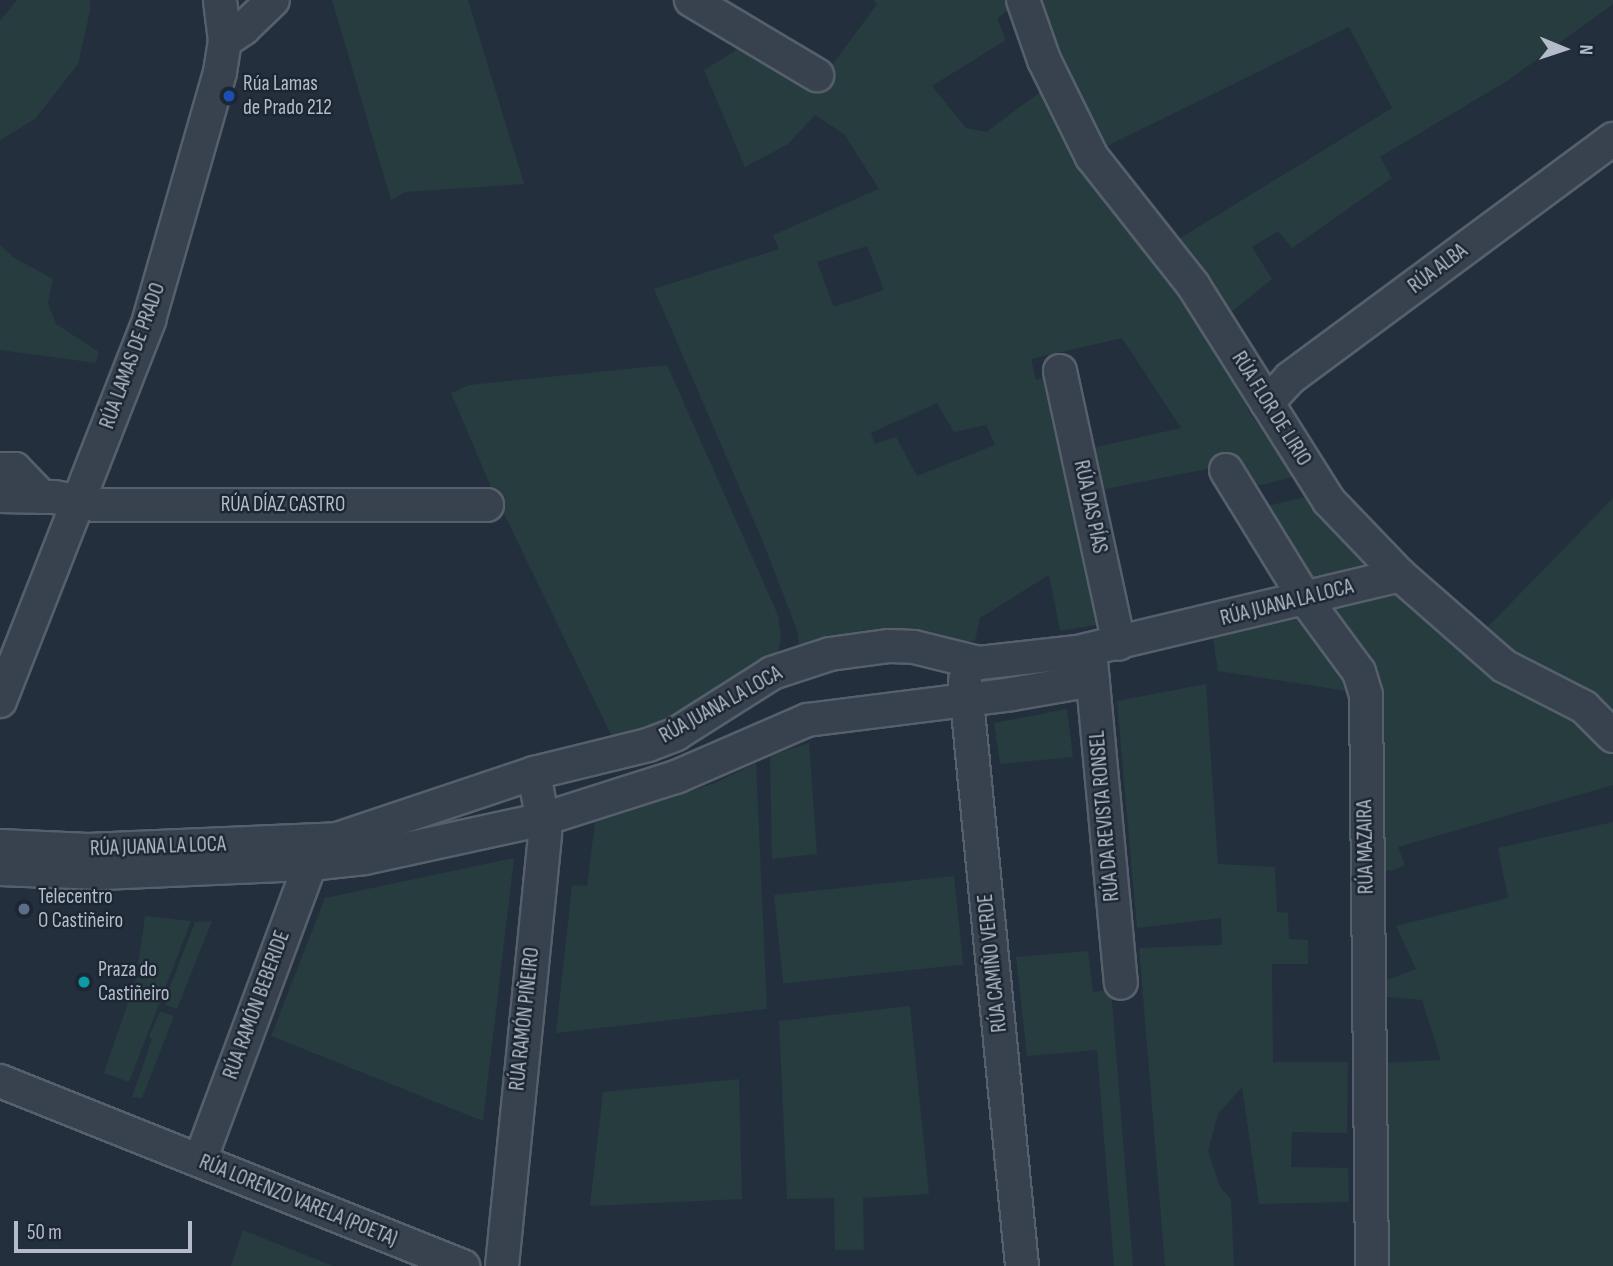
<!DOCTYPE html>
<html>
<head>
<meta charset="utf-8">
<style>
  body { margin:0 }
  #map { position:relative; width:1613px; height:1266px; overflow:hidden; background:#242f3e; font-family:"Sofia Sans Condensed",sans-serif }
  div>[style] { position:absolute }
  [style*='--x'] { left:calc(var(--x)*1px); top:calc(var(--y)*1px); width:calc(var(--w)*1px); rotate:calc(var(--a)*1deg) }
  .green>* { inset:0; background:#263c3f; transform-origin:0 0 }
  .roads { filter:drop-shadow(2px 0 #565f6c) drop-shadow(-2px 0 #565f6c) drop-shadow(0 2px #565f6c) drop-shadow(0 -2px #565f6c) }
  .minor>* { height:32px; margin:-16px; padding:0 16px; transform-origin:16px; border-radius:16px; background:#38414e }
  .dots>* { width:19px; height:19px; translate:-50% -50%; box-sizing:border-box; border:4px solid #1d2633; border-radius:50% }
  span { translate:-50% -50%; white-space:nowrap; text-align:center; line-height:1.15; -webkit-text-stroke:5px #1d2633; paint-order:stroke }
  .poi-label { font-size:21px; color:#b4bcc9 }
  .left { translate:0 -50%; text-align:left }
  .street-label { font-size:21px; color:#b4bcc9 }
  .north { position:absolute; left:1529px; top:14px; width:70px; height:70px; -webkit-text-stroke:5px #1d2633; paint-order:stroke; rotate:92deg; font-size:19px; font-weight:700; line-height:28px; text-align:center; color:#b4bcc9 }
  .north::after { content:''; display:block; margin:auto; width:24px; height:32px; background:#b4bcc9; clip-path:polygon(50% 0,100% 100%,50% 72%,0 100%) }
  .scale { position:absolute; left:14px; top:1221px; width:178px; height:32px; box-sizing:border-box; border:4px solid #b4bcc9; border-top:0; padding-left:9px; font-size:21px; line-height:24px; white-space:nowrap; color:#b4bcc9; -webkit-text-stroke:5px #1d2633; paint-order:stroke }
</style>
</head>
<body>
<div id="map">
  <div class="green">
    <div style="clip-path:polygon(17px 0,90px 0,90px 11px,78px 64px,35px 119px,0 140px,0 21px)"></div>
    <div style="clip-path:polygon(332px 0,468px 0,524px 184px,405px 192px,391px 200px)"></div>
    <div style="clip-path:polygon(evenodd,873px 0,1014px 0,1017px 5px,997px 18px,1006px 40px,932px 86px,966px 128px,986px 132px,1047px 87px,1199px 315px,1251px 415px,1297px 476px,1249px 488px,1232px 464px,1100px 490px,1092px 448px,1181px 428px,1122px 338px,1031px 359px,1036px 380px,1046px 377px,1087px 578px,1102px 624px,1060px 631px,1049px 575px,980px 618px,975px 641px,804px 653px,799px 645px,797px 630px,763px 542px,654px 289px,779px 249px,773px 235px,879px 189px,844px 134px,815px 115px,788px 144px,745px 167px,704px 70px,750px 42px,822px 79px,877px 4px,873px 0,867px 246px,884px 290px,834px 307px,817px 262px,867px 246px,873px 0,937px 403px,954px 432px,986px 425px,995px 445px,917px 476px,896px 437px,875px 444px,871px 433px,937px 403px)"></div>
    <div style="clip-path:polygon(1033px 0,1613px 0,1613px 4px,1507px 81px,1380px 157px,1392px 178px,1292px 248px,1278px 231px,1252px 247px,1272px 279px,1229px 314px,1169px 245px,1392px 108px,1349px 27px,1099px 150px)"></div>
    <div style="clip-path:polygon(0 245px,13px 257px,53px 279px,48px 303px,56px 324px,99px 352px,96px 363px,0 350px)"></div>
    <div style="clip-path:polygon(667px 365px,778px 615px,781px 636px,778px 656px,666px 728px,615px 743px,491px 487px,451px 393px,469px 385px)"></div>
    <div style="clip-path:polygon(1314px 495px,1381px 565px,1304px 584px,1258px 508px)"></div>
    <div style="clip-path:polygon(1613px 498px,1613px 720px,1479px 636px)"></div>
    <div style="clip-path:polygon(1399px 590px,1605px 740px,1613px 751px,1613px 785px,1398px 847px,1405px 865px,1391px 871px,1377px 868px,1375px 705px,1327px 615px,1333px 601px)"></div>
    <div style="clip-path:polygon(1297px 614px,1316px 625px,1353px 692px,1218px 671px,1212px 632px)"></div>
    <div style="clip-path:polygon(1206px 684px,1218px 864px,1275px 867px,1277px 912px,1288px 913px,1289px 939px,1308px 940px,1308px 964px,1272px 964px,1273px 1062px,1348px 1062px,1347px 1133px,1292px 1132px,1291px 1167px,1348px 1168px,1349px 1202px,1259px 1204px,1242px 1087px,1218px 1114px,1208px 1151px,1220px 1187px,1231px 1199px,1234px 1266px,1165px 1266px,1139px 948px,1222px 945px,1221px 918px,1137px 928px,1117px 701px)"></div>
    <div style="clip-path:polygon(1067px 709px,1073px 757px,1000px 764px,994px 723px)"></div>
    <div style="clip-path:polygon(809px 743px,817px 854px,772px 859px,770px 756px)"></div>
    <div style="clip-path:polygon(756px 763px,767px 1009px,556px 1033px,572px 885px,587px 886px,595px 822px,715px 783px)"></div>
    <div style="clip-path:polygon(1613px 822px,1613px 1266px,1384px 1266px,1380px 1063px,1441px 1060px,1422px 1000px,1379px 996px,1382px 982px,1416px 969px,1396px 926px,1508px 898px,1498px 848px)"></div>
    <div style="clip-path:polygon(514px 858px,483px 1121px,271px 1036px,325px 898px)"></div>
    <div style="left:954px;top:876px;width:89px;height:181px;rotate:84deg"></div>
    <div style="clip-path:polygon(145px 916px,191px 921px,129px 1082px,104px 1073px,136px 979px)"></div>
    <div style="clip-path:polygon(212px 921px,177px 1009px,166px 1005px,164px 1002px,195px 922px)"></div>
    <div style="clip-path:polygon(1088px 951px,1093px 992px,1111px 989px,1133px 1266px,1114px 1266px,1097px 1050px,1027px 1056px,1016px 957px)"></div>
    <div style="clip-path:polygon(910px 1006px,929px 1194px,863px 1198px,864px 1250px,835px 1250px,834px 1198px,787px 1199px,779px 1021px)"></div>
    <div style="clip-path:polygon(162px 1012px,174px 1016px,142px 1098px,132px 1097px,152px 1039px,149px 1037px,159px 1013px)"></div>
    <div style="clip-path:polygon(739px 1079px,742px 1199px,590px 1206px,603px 1092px)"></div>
    <div style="clip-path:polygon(243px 1230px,333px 1266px,231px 1266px)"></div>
  </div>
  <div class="roads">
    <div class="minor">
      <div style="--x:691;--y:0;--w:147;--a:30.8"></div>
      <div style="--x:1023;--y:0;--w:64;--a:70.7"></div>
      <div style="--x:1044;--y:60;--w:108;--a:63.7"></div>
      <div style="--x:1092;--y:157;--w:163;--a:51.7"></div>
      <div style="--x:1193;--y:285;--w:255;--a:57.8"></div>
      <div style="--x:1329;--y:501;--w:103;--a:46.2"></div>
      <div style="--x:1400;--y:575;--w:138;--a:41.2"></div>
      <div style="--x:1504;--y:666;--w:90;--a:27.1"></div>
      <div style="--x:1584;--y:707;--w:41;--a:45"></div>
      <div style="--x:225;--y:41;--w:23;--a:-34"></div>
      <div style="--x:244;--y:28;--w:40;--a:-44"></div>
      <div style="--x:1060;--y:371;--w:279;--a:77.8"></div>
      <div style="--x:1267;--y:403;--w:34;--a:-47"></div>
      <div style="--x:1290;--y:378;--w:402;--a:-36.5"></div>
      <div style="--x:0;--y:469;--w:15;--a:0"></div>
      <div style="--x:15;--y:469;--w:39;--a:46"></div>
      <div style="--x:1226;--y:470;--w:153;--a:58.4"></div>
      <div style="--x:1306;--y:600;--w:89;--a:53.6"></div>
      <div style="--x:1359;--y:672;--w:24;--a:73"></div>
      <div style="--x:1366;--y:695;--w:571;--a:89.4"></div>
      <div style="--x:0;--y:496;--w:54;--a:1.1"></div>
      <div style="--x:54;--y:497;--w:42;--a:11"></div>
      <div style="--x:95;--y:505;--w:392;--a:0"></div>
      <div style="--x:1091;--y:661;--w:323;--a:84.7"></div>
      <div style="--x:965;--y:680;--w:589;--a:84.44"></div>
      <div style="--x:0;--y:701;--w:409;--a:-68.6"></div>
      <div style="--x:149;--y:320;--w:258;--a:-74"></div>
      <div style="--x:220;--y:72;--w:31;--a:-81"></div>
      <div style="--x:225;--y:41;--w:41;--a:-97"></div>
      <div style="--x:0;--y:846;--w:88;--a:2.6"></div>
      <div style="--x:88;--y:850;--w:249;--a:-2.5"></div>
      <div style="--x:337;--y:839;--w:208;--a:-18.5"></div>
      <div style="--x:534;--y:773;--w:117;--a:-13.8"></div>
      <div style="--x:648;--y:745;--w:30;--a:-21"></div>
      <div style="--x:676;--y:734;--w:114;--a:-32.4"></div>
      <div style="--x:772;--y:673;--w:61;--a:-18.1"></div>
      <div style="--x:830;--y:654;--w:60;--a:-7.7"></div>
      <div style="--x:889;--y:646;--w:25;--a:2"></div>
      <div style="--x:914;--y:647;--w:67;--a:13.8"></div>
      <div style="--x:979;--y:663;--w:99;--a:-6.4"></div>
      <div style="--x:1077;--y:652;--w:332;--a:-13.4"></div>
      <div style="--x:0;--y:869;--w:101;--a:2.3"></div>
      <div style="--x:101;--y:873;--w:209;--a:-2.5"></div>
      <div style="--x:310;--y:864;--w:55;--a:-6.2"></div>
      <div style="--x:365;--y:858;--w:183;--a:-12.3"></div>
      <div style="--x:544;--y:819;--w:139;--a:-17.7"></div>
      <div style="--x:676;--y:777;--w:143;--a:-23.5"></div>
      <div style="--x:807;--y:720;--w:207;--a:-7.2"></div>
      <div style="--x:1012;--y:694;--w:82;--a:-9.8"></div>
      <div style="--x:0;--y:1081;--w:499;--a:21.8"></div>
      <div style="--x:205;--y:1147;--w:302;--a:-69.6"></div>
      <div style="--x:310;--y:864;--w:18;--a:-90"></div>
      <div style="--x:502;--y:1266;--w:435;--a:-84.3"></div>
      <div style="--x:545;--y:833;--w:61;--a:-100.4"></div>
    </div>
  </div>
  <div class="dots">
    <div style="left:229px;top:96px;background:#1a4fb4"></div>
    <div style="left:24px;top:909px;background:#5c6f8a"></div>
    <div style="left:84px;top:982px;background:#0f9aa8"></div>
  </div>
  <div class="poi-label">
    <span class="left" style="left:243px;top:96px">Rúa Lamas<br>de Prado 212</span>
    <span class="left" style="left:38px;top:909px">Telecentro<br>O Castiñeiro</span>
    <span class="left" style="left:98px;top:982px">Praza do<br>Castiñeiro</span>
  </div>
  <div class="street-label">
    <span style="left:1438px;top:269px;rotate:-37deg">RÚA ALBA</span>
    <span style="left:133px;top:356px;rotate:-70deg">RÚA LAMAS DE PRADO</span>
    <span style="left:1271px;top:409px;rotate:58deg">RÚA FLOR DE LIRIO</span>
    <span style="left:283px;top:505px">RÚA DÍAZ CASTRO</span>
    <span style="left:1090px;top:507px;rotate:78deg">RÚA DAS PÍAS</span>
    <span style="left:1287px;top:603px;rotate:-14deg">RÚA JUANA LA LOCA</span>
    <span style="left:721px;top:705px;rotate:-29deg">RÚA JUANA LA LOCA</span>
    <span style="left:1105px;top:816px;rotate:-95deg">RÚA DA REVISTA RONSEL</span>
    <span style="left:158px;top:847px;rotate:-2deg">RÚA JUANA LA LOCA</span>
    <span style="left:1366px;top:847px;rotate:-91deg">RÚA MAZAIRA</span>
    <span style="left:993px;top:963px;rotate:-96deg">RÚA CAMIÑO VERDE</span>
    <span style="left:257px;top:1005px;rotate:-70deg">RÚA RAMÓN BEBERIDE</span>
    <span style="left:525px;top:1019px;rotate:-84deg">RÚA RAMÓN PIÑEIRO</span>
    <span style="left:298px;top:1201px;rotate:22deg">RÚA LORENZO VARELA (POETA)</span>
  </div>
  <div class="north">N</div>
  <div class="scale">50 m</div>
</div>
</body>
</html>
